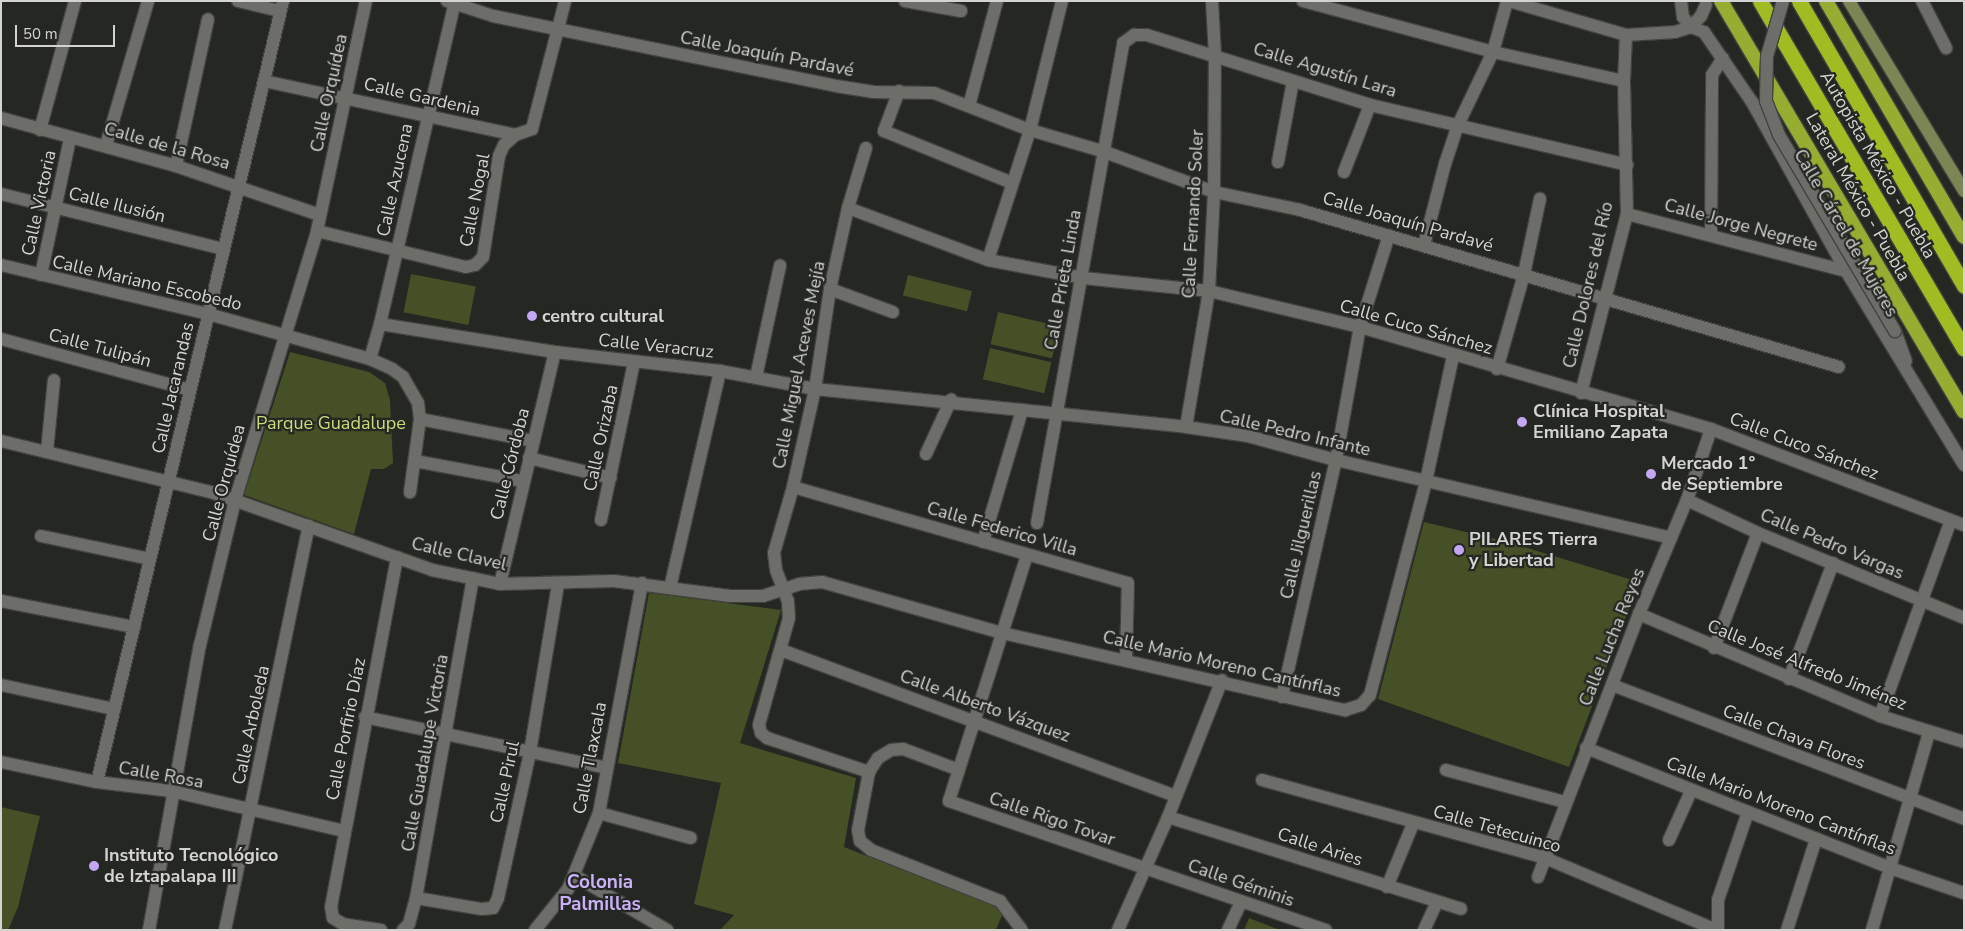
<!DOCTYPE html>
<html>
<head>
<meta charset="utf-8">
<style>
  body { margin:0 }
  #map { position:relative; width:1965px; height:931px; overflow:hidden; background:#252723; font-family:"Nunito Sans",sans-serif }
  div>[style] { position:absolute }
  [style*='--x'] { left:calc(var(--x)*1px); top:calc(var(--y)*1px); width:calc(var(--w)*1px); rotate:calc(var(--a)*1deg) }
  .green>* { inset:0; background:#465026; transform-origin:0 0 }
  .roads { filter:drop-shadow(1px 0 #42433f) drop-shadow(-1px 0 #42433f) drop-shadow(0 1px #42433f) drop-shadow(0 -1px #42433f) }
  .minor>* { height:12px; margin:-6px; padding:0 6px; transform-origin:6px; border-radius:6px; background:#6d6e69 }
  .secondary>* { height:12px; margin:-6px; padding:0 6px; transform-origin:6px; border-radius:6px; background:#7c8654 }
  .trunk>* { height:14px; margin:-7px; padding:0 7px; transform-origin:7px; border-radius:7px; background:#95ad31 }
  .motorway>* { height:15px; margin:-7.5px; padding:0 7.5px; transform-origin:7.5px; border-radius:7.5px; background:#9fbd23 }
  .bridges { filter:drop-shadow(1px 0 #42433f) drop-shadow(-1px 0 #42433f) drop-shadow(0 1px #42433f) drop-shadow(0 -1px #42433f) }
  .minor-bridge>* { height:12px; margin:-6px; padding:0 6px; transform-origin:6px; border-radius:6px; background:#6d6e69 }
  .dots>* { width:14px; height:14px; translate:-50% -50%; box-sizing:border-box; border:2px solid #252723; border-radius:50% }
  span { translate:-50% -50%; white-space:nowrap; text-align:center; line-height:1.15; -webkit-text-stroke:4.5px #252723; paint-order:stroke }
  .street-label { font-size:18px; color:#d3d4d1 }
  .poi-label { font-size:18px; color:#d3d4d1; font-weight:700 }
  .left { translate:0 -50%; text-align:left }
  .park-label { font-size:18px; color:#c5de79 }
  .neighbourhood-label { font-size:19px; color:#cab1f7; font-weight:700 }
  .frame { position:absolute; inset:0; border:2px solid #d3d4d1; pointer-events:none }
  .scale { position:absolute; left:15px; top:25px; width:100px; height:22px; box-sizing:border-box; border:2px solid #d3d4d1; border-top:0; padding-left:6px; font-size:15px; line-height:18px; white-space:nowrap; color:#d3d4d1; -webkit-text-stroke:4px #252723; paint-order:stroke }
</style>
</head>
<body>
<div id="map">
  <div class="green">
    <div style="left:411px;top:274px;width:66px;height:39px;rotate:11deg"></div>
    <div style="left:908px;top:275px;width:66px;height:21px;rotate:14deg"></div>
    <div style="left:998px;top:312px;width:63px;height:33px;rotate:13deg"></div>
    <div style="left:990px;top:348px;width:63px;height:32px;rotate:13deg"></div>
    <div style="clip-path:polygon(290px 352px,369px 372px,385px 383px,390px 400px,393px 463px,384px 469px,371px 469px,354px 534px,244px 495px)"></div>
    <div style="clip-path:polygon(1424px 522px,1508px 542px,1639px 582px,1569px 767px,1378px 699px)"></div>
    <div style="clip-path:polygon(649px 593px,781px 610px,740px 743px,856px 778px,844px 847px,1004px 910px,996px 930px,720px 930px,734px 915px,694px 904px,721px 783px,618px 763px)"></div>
    <div style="clip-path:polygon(1px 807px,40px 816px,18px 907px,8px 930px,1px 930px)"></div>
    <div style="clip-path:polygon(1249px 918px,1280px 930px,1244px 930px)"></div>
  </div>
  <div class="roads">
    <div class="minor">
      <div style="--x:238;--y:1;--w:43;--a:13.4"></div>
      <div style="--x:447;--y:1;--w:48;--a:18.1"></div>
      <div style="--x:493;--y:16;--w:350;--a:11.5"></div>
      <div style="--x:836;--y:86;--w:37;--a:9"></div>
      <div style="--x:873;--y:92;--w:61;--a:0.9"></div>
      <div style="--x:934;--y:93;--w:103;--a:21.1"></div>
      <div style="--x:1030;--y:130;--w:75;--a:16.3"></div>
      <div style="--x:1102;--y:151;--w:119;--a:20.1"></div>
      <div style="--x:1214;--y:192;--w:88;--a:11.8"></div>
      <div style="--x:1300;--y:210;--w:561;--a:16.24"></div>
      <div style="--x:905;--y:1;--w:57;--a:10.1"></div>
      <div style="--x:1303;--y:1;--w:197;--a:15"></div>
      <div style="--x:1493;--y:52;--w:134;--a:12.5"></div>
      <div style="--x:1509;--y:1;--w:122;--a:16.2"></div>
      <div style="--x:1626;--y:35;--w:49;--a:-3.5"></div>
      <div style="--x:1675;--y:32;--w:17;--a:-17"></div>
      <div style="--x:1691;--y:27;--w:15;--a:-48"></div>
      <div style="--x:1701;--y:16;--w:12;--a:-66"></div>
      <div style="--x:1681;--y:1;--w:16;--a:83"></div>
      <div style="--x:1683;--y:17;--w:13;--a:51"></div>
      <div style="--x:1922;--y:1;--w:53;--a:62.9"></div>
      <div style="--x:1691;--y:27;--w:14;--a:21"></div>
      <div style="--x:1704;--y:32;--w:85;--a:55.6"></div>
      <div style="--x:1752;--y:102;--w:193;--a:60.9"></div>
      <div style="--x:1846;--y:271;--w:227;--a:58.7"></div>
      <div style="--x:264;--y:81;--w:257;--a:12.1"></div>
      <div style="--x:899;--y:91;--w:43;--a:110.6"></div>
      <div style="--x:884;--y:131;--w:138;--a:22.1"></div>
      <div style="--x:969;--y:106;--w:109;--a:-75.1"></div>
      <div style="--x:1;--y:118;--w:181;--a:15.3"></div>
      <div style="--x:176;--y:166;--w:152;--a:18.8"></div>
      <div style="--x:40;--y:130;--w:134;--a:-74.8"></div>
      <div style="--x:106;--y:145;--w:150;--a:-73.7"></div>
      <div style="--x:866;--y:148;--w:63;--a:106.7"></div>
      <div style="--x:848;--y:208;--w:83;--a:102.5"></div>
      <div style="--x:830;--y:289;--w:101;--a:98.5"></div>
      <div style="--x:815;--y:389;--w:100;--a:102.7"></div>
      <div style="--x:793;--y:487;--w:69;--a:106.1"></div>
      <div style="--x:774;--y:553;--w:17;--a:83"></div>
      <div style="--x:776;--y:570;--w:33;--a:69"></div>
      <div style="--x:788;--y:601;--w:17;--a:87"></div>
      <div style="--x:789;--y:618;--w:111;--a:105.7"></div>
      <div style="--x:759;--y:725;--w:8;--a:76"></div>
      <div style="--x:761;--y:733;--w:8;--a:40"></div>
      <div style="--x:767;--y:738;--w:108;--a:18.4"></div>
      <div style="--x:1278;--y:162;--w:82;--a:-79.5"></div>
      <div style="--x:176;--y:166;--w:150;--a:-77.7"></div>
      <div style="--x:1344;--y:172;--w:72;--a:-68.8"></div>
      <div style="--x:1;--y:194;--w:230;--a:13.9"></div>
      <div style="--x:848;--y:208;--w:149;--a:20.4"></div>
      <div style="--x:988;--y:260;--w:97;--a:10.7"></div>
      <div style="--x:1083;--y:278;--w:127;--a:5.9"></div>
      <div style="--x:1209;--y:291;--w:155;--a:13.4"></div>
      <div style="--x:1360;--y:327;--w:366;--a:16.2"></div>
      <div style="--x:1711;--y:429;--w:271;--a:20.8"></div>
      <div style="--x:1627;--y:214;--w:226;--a:14.6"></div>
      <div style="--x:317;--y:231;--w:153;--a:13.6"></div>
      <div style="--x:466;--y:267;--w:9;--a:-13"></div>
      <div style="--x:475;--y:265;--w:11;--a:-45"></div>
      <div style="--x:483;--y:257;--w:102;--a:-81"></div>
      <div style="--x:499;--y:156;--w:12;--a:-66"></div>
      <div style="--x:504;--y:145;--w:15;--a:-42"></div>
      <div style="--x:515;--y:135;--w:18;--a:-19"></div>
      <div style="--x:532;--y:129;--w:132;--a:-75.5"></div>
      <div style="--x:1711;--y:234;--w:159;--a:-89.6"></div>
      <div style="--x:1712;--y:75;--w:20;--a:-57"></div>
      <div style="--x:1424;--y:245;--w:84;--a:-75.5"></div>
      <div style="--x:1445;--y:164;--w:41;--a:-71.6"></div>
      <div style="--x:1458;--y:125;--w:81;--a:-64.4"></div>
      <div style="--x:1493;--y:52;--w:53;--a:-74.6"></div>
      <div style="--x:988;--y:260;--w:137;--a:-72.1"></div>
      <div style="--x:1030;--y:130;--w:133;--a:-76.1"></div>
      <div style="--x:1;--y:265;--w:213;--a:13.3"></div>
      <div style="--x:208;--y:314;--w:168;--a:15.5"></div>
      <div style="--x:370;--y:359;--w:24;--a:24"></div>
      <div style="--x:392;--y:369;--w:14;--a:36"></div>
      <div style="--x:403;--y:377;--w:30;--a:60"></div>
      <div style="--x:418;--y:403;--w:16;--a:83"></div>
      <div style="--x:420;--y:419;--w:74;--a:97.8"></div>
      <div style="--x:41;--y:275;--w:140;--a:-78"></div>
      <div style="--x:830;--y:289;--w:67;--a:20.1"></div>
      <div style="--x:380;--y:324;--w:332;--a:-76.9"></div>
      <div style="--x:1895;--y:331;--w:32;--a:70"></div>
      <div style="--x:1;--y:339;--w:196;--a:15.1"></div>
      <div style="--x:370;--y:359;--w:36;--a:-74"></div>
      <div style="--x:380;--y:324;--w:177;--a:9.1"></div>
      <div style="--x:555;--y:352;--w:166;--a:6.6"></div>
      <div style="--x:720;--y:371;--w:97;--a:10.7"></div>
      <div style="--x:815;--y:389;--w:373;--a:5.8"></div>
      <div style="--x:1186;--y:427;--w:63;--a:8.3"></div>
      <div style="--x:1248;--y:436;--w:91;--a:15.3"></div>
      <div style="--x:1336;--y:460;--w:344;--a:13.1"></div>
      <div style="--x:1497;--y:369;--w:99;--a:-74.1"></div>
      <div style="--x:1524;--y:274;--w:77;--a:-78"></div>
      <div style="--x:756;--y:377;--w:114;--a:-77.8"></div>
      <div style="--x:1581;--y:393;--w:185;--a:-75.6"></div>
      <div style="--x:1627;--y:214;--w:133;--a:-91.3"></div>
      <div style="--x:1624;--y:81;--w:46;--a:-87.5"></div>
      <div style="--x:420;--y:419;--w:115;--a:11"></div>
      <div style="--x:1186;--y:427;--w:138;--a:-80.4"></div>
      <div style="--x:1209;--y:291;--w:99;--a:-87.1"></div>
      <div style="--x:1214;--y:192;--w:137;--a:-89.6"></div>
      <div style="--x:1215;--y:55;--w:54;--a:-93.2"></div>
      <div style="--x:1;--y:441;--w:216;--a:13.7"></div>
      <div style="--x:211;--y:492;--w:234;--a:19.4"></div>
      <div style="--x:432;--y:570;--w:69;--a:11.6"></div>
      <div style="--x:500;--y:584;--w:114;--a:-1.5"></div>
      <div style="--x:614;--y:581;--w:117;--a:7.4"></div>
      <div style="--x:730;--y:596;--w:33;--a:0"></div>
      <div style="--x:763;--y:596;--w:38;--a:-18"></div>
      <div style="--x:799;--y:584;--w:23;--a:-5"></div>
      <div style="--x:822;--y:582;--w:187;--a:15.8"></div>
      <div style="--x:1002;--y:633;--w:352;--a:12.7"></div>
      <div style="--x:1345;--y:710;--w:17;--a:-17"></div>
      <div style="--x:1361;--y:705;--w:13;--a:-48"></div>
      <div style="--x:1370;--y:695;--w:221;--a:-75.3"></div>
      <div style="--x:1426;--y:481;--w:128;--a:-77.8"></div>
      <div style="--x:47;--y:451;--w:71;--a:-84.4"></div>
      <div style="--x:926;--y:454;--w:60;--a:-65.2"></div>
      <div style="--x:529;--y:458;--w:84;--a:13.7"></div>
      <div style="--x:415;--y:461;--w:110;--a:10.5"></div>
      <div style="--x:793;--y:487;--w:348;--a:16"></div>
      <div style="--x:1128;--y:583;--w:77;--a:91.5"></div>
      <div style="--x:1687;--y:500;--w:78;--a:24.9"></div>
      <div style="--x:1758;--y:533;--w:223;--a:22.4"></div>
      <div style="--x:601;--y:520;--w:161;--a:-78.2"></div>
      <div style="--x:1037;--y:523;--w:488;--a:-79.8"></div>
      <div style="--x:1123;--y:43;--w:14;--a:-36"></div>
      <div style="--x:1134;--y:35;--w:13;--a:0"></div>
      <div style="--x:1147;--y:35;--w:234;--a:17.4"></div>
      <div style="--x:1370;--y:105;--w:264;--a:13.1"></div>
      <div style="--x:41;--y:536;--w:111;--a:11.9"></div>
      <div style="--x:983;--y:542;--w:138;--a:-73.5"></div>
      <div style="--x:1027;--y:555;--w:258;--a:107.6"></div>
      <div style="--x:949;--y:801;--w:398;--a:18.9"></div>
      <div style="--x:500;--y:584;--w:238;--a:-76.7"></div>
      <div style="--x:670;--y:588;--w:223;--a:-77"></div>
      <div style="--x:1;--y:601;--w:136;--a:11.1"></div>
      <div style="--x:1639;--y:614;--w:262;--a:22.9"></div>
      <div style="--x:1880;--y:716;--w:88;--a:17.2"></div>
      <div style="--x:1714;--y:648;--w:123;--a:-69.1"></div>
      <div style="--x:781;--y:650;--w:421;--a:20.3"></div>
      <div style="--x:1789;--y:679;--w:124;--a:-69.2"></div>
      <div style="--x:1;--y:685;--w:116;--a:12"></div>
      <div style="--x:1612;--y:685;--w:377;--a:20.8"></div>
      <div style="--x:1282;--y:697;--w:243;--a:-77.2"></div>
      <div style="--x:1336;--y:460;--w:135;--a:-79.8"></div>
      <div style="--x:1360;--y:327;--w:96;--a:-72.5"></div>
      <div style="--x:1880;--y:716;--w:208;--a:-70.1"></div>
      <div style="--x:365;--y:717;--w:246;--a:11.9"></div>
      <div style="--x:1586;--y:748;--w:327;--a:21.5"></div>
      <div style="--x:1890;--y:868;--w:78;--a:18.7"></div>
      <div style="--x:1;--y:762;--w:98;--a:11.8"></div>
      <div style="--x:97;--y:782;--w:75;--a:6.9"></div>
      <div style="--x:171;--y:791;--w:178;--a:13"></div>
      <div style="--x:959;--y:770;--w:60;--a:-159.4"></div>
      <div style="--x:903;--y:749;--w:12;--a:175"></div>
      <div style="--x:891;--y:750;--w:15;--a:148"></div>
      <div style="--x:878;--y:758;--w:17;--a:123"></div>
      <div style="--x:869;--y:772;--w:59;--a:100.7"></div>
      <div style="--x:858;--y:830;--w:11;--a:80"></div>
      <div style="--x:860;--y:841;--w:14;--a:39"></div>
      <div style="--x:871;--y:850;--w:139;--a:21.6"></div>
      <div style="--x:1000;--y:901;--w:36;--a:53"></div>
      <div style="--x:1446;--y:770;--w:123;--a:15.1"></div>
      <div style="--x:1262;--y:780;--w:294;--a:15.4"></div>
      <div style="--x:1545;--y:858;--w:186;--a:22.8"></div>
      <div style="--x:97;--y:782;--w:803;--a:-76.6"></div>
      <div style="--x:599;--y:813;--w:95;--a:15.2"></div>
      <div style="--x:1168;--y:817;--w:307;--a:17.4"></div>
      <div style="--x:1669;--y:840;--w:54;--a:-65.8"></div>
      <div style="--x:575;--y:876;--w:107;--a:30.4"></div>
      <div style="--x:1538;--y:877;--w:282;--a:-69"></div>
      <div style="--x:1639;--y:614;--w:124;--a:-67.2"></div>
      <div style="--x:1687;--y:500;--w:75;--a:-71.3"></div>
      <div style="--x:1387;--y:887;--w:68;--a:-67.6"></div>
      <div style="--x:416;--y:898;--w:67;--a:9.5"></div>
      <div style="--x:482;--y:909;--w:11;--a:-5"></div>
      <div style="--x:493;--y:908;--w:11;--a:-63"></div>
      <div style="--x:498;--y:898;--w:149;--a:-77.6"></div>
      <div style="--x:530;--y:752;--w:169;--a:-80.5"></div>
      <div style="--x:149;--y:930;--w:290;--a:-79.9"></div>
      <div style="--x:200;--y:645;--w:149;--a:-76.4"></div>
      <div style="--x:235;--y:500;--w:281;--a:-73"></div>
      <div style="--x:317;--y:231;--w:235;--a:-78"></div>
      <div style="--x:225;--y:930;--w:413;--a:-78.3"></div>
      <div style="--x:381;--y:930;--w:38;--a:-171"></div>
      <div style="--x:343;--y:924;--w:12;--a:-149"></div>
      <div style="--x:333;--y:918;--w:11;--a:-100"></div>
      <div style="--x:331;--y:907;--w:356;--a:-79.3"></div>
      <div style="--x:403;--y:930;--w:8;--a:-45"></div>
      <div style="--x:409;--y:924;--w:27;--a:-75"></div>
      <div style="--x:416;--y:898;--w:325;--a:-79.9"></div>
      <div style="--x:535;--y:930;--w:53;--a:-51.2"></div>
      <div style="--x:568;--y:889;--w:82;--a:-67.8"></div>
      <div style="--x:599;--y:813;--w:234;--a:-79.4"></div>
      <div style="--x:1118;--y:930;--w:124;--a:-66.1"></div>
      <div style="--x:1168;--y:817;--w:147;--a:-68.5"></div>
      <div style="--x:1228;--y:930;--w:31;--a:-65"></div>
      <div style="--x:1424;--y:930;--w:31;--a:-65"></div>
      <div style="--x:1718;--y:930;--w:30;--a:-90"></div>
      <div style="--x:1718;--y:900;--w:93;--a:-71.2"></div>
      <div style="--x:1787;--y:930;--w:96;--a:-72.3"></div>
      <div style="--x:1872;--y:930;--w:206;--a:-73.9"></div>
    </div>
    <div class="secondary">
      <div style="--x:1849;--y:1;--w:222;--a:58.8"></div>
    </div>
    <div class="trunk">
      <div style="--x:1721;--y:1;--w:477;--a:59.4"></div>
      <div style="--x:1826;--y:1;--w:273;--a:59.7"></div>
    </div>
    <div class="motorway">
      <div style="--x:1760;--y:1;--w:403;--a:59.6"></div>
      <div style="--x:1799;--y:1;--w:329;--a:59.9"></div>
    </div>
  </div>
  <div class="bridges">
    <div class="minor-bridge">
      <div style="--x:1783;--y:1;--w:57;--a:106.2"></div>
      <div style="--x:1767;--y:56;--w:45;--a:91.3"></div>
      <div style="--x:1766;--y:101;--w:36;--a:69"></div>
      <div style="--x:1779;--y:135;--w:228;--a:59.4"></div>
    </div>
  </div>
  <div class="dots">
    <div style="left:532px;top:316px;background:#c3a7f2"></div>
    <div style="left:1522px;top:422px;background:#c3a7f2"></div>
    <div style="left:1651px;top:474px;background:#c3a7f2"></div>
    <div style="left:1459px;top:550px;background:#c3a7f2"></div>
    <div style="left:94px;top:866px;background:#c3a7f2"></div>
  </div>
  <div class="street-label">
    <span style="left:767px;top:54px;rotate:11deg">Calle Joaquín Pardavé</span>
    <span style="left:1325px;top:70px;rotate:17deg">Calle Agustín Lara</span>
    <span style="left:329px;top:93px;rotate:-78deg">Calle Orquídea</span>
    <span style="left:422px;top:97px;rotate:13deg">Calle Gardenia</span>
    <span style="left:167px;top:146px;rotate:16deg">Calle de la Rosa</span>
    <span style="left:1878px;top:165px;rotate:60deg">Autopista México - Puebla</span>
    <span style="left:395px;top:180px;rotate:-78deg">Calle Azucena</span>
    <span style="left:1858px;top:197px;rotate:60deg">Lateral México - Puebla</span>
    <span style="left:475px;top:200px;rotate:-79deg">Calle Nogal</span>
    <span style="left:39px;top:203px;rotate:-78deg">Calle Victoria</span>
    <span style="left:117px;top:205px;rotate:14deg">Calle Ilusión</span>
    <span style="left:1193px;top:214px;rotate:-87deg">Calle Fernando Soler</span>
    <span style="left:1408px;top:222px;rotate:16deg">Calle Joaquín Pardavé</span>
    <span style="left:1741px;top:225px;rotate:15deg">Calle Jorge Negrete</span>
    <span style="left:1846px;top:233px;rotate:60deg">Calle Cárcel de Mujeres</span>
    <span style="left:1063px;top:280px;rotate:-80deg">Calle Prieta Linda</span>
    <span style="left:147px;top:283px;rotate:13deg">Calle Mariano Escobedo</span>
    <span style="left:1588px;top:285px;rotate:-77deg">Calle Dolores del Río</span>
    <span style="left:1416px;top:327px;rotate:16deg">Calle Cuco Sánchez</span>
    <span style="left:656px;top:346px;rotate:6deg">Calle Veracruz</span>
    <span style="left:100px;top:348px;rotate:15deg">Calle Tulipán</span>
    <span style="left:799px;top:365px;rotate:-79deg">Calle Miguel Aceves Mejía</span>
    <span style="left:173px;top:388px;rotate:-77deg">Calle Jacarandas</span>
    <span style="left:1295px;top:433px;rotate:13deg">Calle Pedro Infante</span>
    <span style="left:601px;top:438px;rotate:-78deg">Calle Orizaba</span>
    <span style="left:1804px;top:446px;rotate:21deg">Calle Cuco Sánchez</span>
    <span style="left:510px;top:464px;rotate:-76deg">Calle Córdoba</span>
    <span style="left:224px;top:483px;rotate:-75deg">Calle Orquídea</span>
    <span style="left:1002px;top:529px;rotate:16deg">Calle Federico Villa</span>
    <span style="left:1301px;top:535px;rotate:-77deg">Calle Jilguerillas</span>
    <span style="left:1832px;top:544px;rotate:23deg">Calle Pedro Vargas</span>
    <span style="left:459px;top:554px;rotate:13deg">Calle Clavel</span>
    <span style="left:1612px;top:637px;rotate:-68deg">Calle Lucha Reyes</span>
    <span style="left:1222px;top:664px;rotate:13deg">Calle Mario Moreno Cantínflas</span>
    <span style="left:1807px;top:665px;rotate:22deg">Calle José Alfredo Jiménez</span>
    <span style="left:985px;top:706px;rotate:20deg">Calle Alberto Vázquez</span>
    <span style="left:251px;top:725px;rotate:-78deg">Calle Arboleda</span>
    <span style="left:346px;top:729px;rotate:-79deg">Calle Porfirio Díaz</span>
    <span style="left:1794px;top:737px;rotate:21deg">Calle Chava Flores</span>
    <span style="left:425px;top:753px;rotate:-80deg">Calle Guadalupe Victoria</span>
    <span style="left:590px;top:758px;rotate:-79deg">Calle Tlaxcala</span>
    <span style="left:161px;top:775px;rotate:10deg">Calle Rosa</span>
    <span style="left:505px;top:782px;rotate:-78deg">Calle Pirul</span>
    <span style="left:1781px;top:806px;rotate:21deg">Calle Mario Moreno Cantínflas</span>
    <span style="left:1052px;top:819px;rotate:19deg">Calle Rigo Tovar</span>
    <span style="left:1497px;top:829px;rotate:16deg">Calle Tetecuinco</span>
    <span style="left:1320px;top:847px;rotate:18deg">Calle Aries</span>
    <span style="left:1241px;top:883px;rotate:19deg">Calle Géminis</span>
  </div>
  <div class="poi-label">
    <span class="left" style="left:542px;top:316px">centro cultural</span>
    <span class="left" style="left:1533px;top:422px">Clínica Hospital<br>Emiliano Zapata</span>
    <span class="left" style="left:1661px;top:474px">Mercado 1°<br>de Septiembre</span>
    <span class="left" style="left:1469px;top:550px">PILARES Tierra<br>y Libertad</span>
    <span class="left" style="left:104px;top:866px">Instituto Tecnológico<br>de Iztapalapa III</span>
  </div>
  <div class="park-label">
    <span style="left:331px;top:423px">Parque Guadalupe</span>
  </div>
  <div class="neighbourhood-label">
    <span style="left:600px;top:894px">Colonia<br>Palmillas</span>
  </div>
  <div class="frame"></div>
  <div class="scale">50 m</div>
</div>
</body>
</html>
